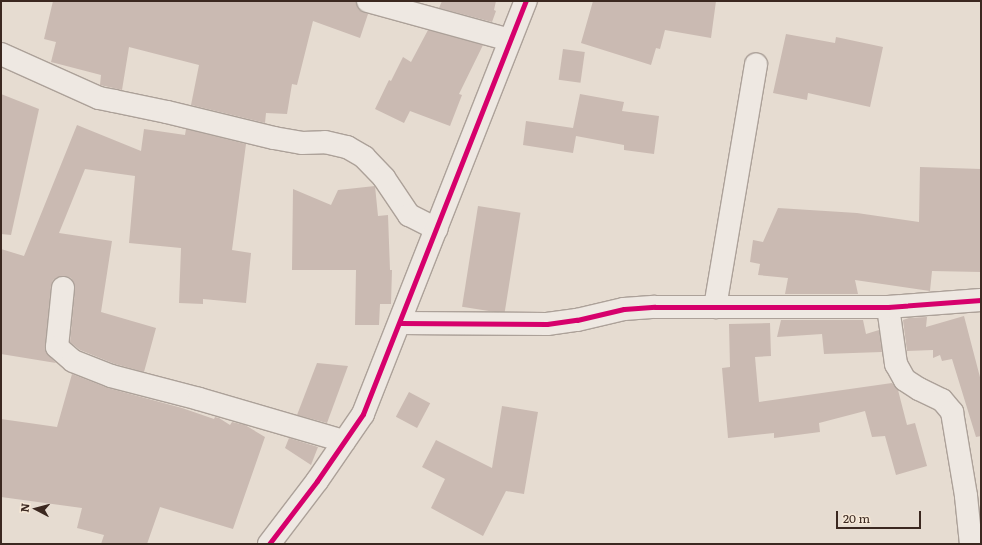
<!DOCTYPE html>
<html>
<head>
<meta charset="utf-8">
<style>
  body { margin:0 }
  #map { position:relative; width:982px; height:545px; overflow:hidden; background:#e6dcd1; font-family:Literata,serif }
  div>[style] { position:absolute }
  [style*='--x'] { left:calc(var(--x)*1px); top:calc(var(--y)*1px); width:calc(var(--w)*1px); rotate:calc(var(--a)*1deg) }
  .building>* { inset:0; background:#cabab2; transform-origin:0 0 }
  .roads { filter:drop-shadow(1px 0 #aca199) drop-shadow(-1px 0 #aca199) drop-shadow(0 1px #aca199) drop-shadow(0 -1px #aca199) }
  .street>* { height:22px; margin:-11px; padding:0 11px; transform-origin:11px; border-radius:11px; background:#eee8e2 }
  .cycleway>* { height:5px; margin:-2.5px; padding:0 2.5px; transform-origin:2.5px; border-radius:2.5px; background:#d6006c }
  span { translate:-50% -50%; white-space:nowrap; text-align:center; line-height:1.15; -webkit-text-stroke:3px #f6e8d7; paint-order:stroke }
  .frame { position:absolute; inset:0; border:2px solid #3b2820; pointer-events:none }
  .north { position:absolute; left:16px; top:489px; width:40px; height:40px; -webkit-text-stroke:3px #f6e8d7; paint-order:stroke; rotate:276deg; font-size:11px; font-weight:700; line-height:16px; text-align:center; color:#3b2820 }
  .north::after { content:''; display:block; margin:auto; width:14px; height:18px; background:#3b2820; clip-path:polygon(50% 0,100% 100%,50% 72%,0 100%) }
  .scale { position:absolute; left:836px; top:511px; width:85px; height:18px; box-sizing:border-box; border:2px solid #3b2820; border-top:0; padding-left:5px; font-size:12px; line-height:14px; white-space:nowrap; color:#3b2820; -webkit-text-stroke:3px #f6e8d7; paint-order:stroke }
</style>
</head>
<body>
<div id="map">
  <div class="building">
    <div style="clip-path:polygon(53px 1px,356px 1px,359px 9px,368px 14px,360px 38px,313px 21px,297px 85px,292px 84px,287px 114px,266px 113px,265px 123px,191px 105px,199px 65px,129px 47px,122px 90px,100px 85px,101px 75px,51px 62px,56px 42px,44px 39px)"></div>
    <div style="clip-path:polygon(442px 1px,496px 1px,494px 10px,496px 11px,492px 22px,439px 8px)"></div>
    <div style="clip-path:polygon(593px 1px,716px 1px,711px 38px,665px 30px,660px 49px,656px 48px,651px 65px,581px 43px)"></div>
    <div style="clip-path:polygon(428px 30px,483px 45px,459px 94px,462px 95px,450px 126px,410px 111px,404px 123px,375px 109px,389px 80px,391px 81px,403px 57px,411px 62px)"></div>
    <div style="clip-path:polygon(786px 34px,835px 43px,836px 37px,883px 47px,870px 107px,808px 93px,807px 100px,773px 93px)"></div>
    <div style="left:563px;top:49px;width:22px;height:31px;rotate:8deg"></div>
    <div style="clip-path:polygon(1px 94px,39px 109px,11px 235px,1px 234px)"></div>
    <div style="clip-path:polygon(580px 94px,624px 102px,622px 111px,659px 116px,654px 154px,624px 150px,624px 145px,576px 136px,573px 153px,523px 145px,526px 121px,573px 128px)"></div>
    <div style="clip-path:polygon(77px 125px,141px 151px,144px 129px,185px 135px,186px 129px,246px 144px,232px 250px,251px 253px,246px 303px,203px 299px,203px 304px,179px 303px,181px 248px,129px 243px,135px 176px,85px 169px,59px 233px,112px 241px,101px 312px,156px 328px,144px 372px,115px 364px,80px 350px,70px 342px,75px 289px,74px 283px,71px 278px,65px 276px,58px 277px,53px 280px,51px 286px,45px 346px,46px 352px,56px 363px,1px 354px,1px 249px,24px 256px)"></div>
    <div style="clip-path:polygon(920px 167px,981px 169px,981px 272px,932px 271px,930px 291px,855px 280px,858px 294px,785px 294px,788px 278px,758px 275px,760px 264px,750px 262px,753px 240px,763px 242px,778px 208px,857px 213px,919px 222px)"></div>
    <div style="clip-path:polygon(375px 186px,378px 216px,388px 215px,390px 270px,392px 270px,391px 304px,380px 304px,379px 325px,355px 325px,356px 270px,292px 270px,293px 189px,331px 205px,338px 190px)"></div>
    <div style="left:478px;top:206px;width:43px;height:102px;rotate:9deg"></div>
    <div style="clip-path:polygon(964px 316px,981px 381px,981px 436px,976px 437px,952px 359px,942px 361px,940px 355px,933px 358px,933px 350px,907px 351px,903px 320px,909px 318px,927px 317px,926px 327px)"></div>
    <div style="clip-path:polygon(781px 320px,863px 320px,866px 334px,879px 330px,882px 352px,824px 354px,822px 334px,777px 337px)"></div>
    <div style="clip-path:polygon(770px 323px,771px 356px,755px 357px,759px 402px,892px 383px,898px 390px,907px 425px,915px 423px,927px 466px,896px 475px,885px 436px,872px 437px,865px 411px,819px 423px,820px 432px,774px 438px,774px 433px,728px 438px,722px 368px,730px 367px,729px 324px)"></div>
    <div style="clip-path:polygon(317px 363px,348px 366px,327px 423px,297px 415px)"></div>
    <div style="clip-path:polygon(72px 374px,108px 388px,182px 408px,214px 419px,215px 417px,219px 418px,230px 425px,232px 422px,245px 425px,265px 437px,233px 529px,160px 507px,147px 544px,101px 544px,104px 535px,77px 528px,82px 508px,1px 497px,1px 419px,57px 427px)"></div>
    <div style="left:409px;top:392px;width:24px;height:28px;rotate:28deg"></div>
    <div style="clip-path:polygon(502px 406px,538px 412px,524px 494px,506px 491px,483px 536px,431px 508px,445px 479px,422px 467px,436px 440px,492px 468px)"></div>
    <div style="clip-path:polygon(289px 438px,318px 447px,311px 465px,285px 448px)"></div>
  </div>
  <div class="roads">
    <div class="street">
      <div style="--x:368;--y:1;--w:147;--a:15.4"></div>
      <div style="--x:1;--y:54;--w:107;--a:24.2"></div>
      <div style="--x:99;--y:98;--w:15;--a:11"></div>
      <div style="--x:114;--y:101;--w:54;--a:11.7"></div>
      <div style="--x:167;--y:112;--w:110;--a:13.7"></div>
      <div style="--x:274;--y:138;--w:28;--a:10"></div>
      <div style="--x:302;--y:143;--w:23;--a:-2"></div>
      <div style="--x:325;--y:142;--w:23;--a:13"></div>
      <div style="--x:347;--y:147;--w:20;--a:30"></div>
      <div style="--x:364;--y:157;--w:29;--a:46"></div>
      <div style="--x:384;--y:178;--w:45;--a:56"></div>
      <div style="--x:409;--y:215;--w:31;--a:27"></div>
      <div style="--x:63;--y:288;--w:59;--a:95.8"></div>
      <div style="--x:57;--y:347;--w:21;--a:41"></div>
      <div style="--x:73;--y:361;--w:41;--a:21.5"></div>
      <div style="--x:111;--y:376;--w:91;--a:14.6"></div>
      <div style="--x:199;--y:399;--w:151;--a:16.2"></div>
      <div style="--x:715;--y:307;--w:246;--a:-80.4"></div>
      <div style="--x:888;--y:307;--w:58;--a:82"></div>
      <div style="--x:896;--y:364;--w:18;--a:61"></div>
      <div style="--x:905;--y:380;--w:17;--a:33"></div>
      <div style="--x:919;--y:389;--w:25;--a:26"></div>
      <div style="--x:942;--y:400;--w:16;--a:50"></div>
      <div style="--x:952;--y:412;--w:85;--a:80.5"></div>
      <div style="--x:966;--y:496;--w:48;--a:84.1"></div>
      <div style="--x:400;--y:323;--w:147;--a:0.4"></div>
      <div style="--x:547;--y:324;--w:30;--a:-8"></div>
      <div style="--x:577;--y:320;--w:48;--a:-13.2"></div>
      <div style="--x:624;--y:309;--w:31;--a:-4"></div>
      <div style="--x:655;--y:307;--w:233;--a:0"></div>
      <div style="--x:888;--y:307;--w:93;--a:-4.3"></div>
      <div style="--x:269;--y:544;--w:79;--a:-52.7"></div>
      <div style="--x:317;--y:481;--w:81;--a:-55.5"></div>
      <div style="--x:363;--y:414;--w:444;--a:-68.5"></div>
    </div>
  </div>
  <div class="cycleway">
    <div style="--x:400;--y:323;--w:147;--a:0.4"></div>
    <div style="--x:547;--y:324;--w:30;--a:-8"></div>
    <div style="--x:577;--y:320;--w:48;--a:-13.2"></div>
    <div style="--x:624;--y:309;--w:31;--a:-4"></div>
    <div style="--x:655;--y:307;--w:233;--a:0"></div>
    <div style="--x:888;--y:307;--w:93;--a:-4.3"></div>
    <div style="--x:269;--y:544;--w:79;--a:-52.7"></div>
    <div style="--x:317;--y:481;--w:81;--a:-55.5"></div>
    <div style="--x:363;--y:414;--w:444;--a:-68.5"></div>
  </div>
  <div class="frame"></div>
  <div class="north">N</div>
  <div class="scale">20 m</div>
</div>
</body>
</html>
